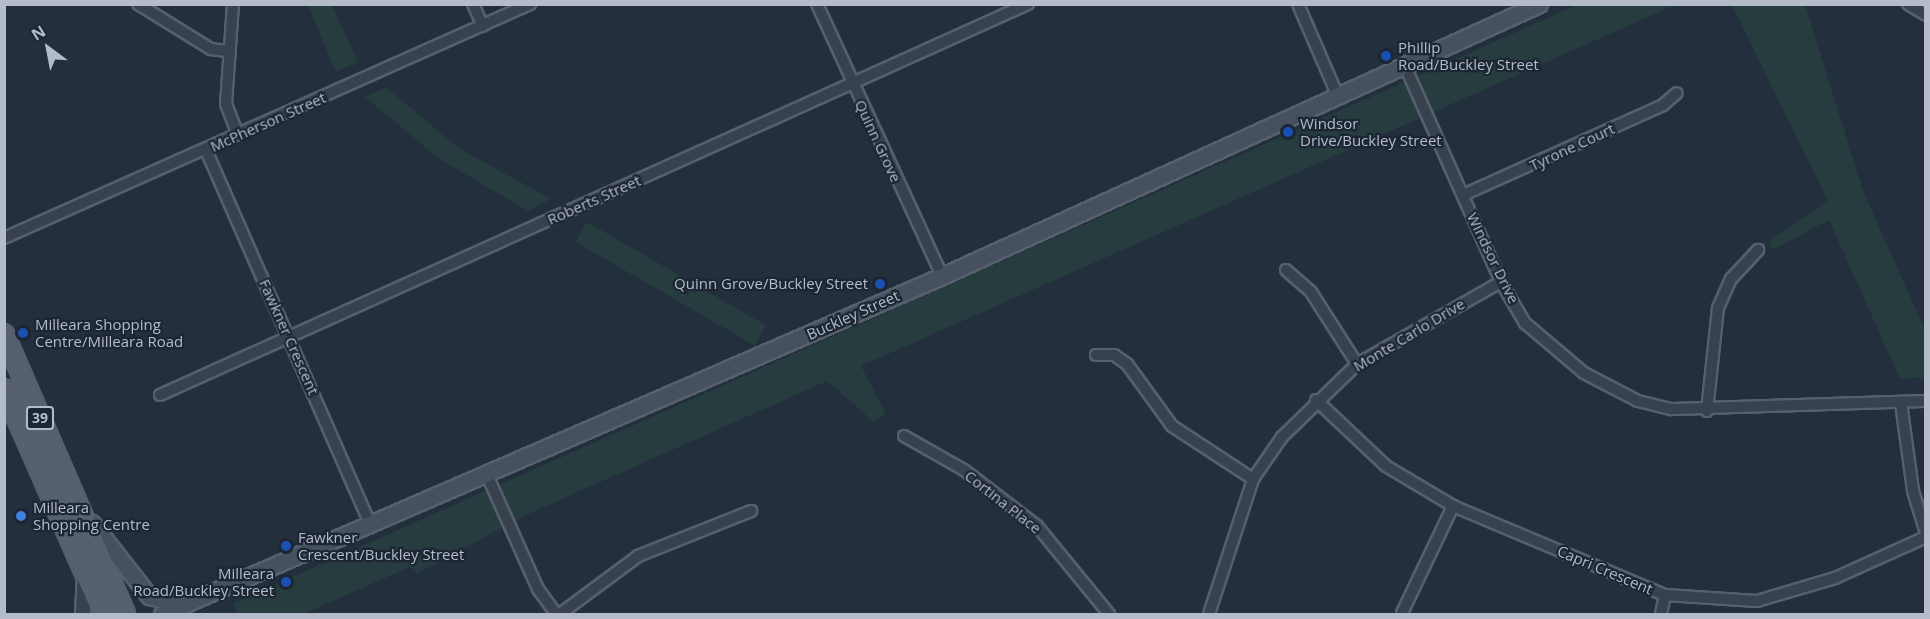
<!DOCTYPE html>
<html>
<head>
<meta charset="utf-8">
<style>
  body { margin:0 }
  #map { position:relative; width:1930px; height:619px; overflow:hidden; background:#242f3e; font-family:"Open Sans",sans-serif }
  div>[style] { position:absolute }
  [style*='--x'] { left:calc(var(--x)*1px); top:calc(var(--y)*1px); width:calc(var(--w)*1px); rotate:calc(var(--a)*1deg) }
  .green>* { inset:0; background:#263c3f; transform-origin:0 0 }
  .roads { filter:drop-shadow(2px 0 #565f6c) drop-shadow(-2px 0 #565f6c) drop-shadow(0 2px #565f6c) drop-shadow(0 -2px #565f6c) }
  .minor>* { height:10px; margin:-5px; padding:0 5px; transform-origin:5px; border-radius:5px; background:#38414e }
  .tertiary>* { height:14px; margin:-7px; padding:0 7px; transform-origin:7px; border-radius:7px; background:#38414e }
  .secondary>* { height:15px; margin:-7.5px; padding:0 7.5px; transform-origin:7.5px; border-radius:7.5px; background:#465061 }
  .primary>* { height:18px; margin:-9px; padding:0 9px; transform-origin:9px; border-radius:9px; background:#56606e }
  .dots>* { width:16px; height:16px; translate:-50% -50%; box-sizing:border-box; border:3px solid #1d2633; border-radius:50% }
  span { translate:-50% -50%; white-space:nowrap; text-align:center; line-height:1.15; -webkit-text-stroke:4.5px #1d2633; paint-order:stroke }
  .shield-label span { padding:2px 4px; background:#1d2633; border:2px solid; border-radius:4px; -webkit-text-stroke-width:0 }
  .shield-label { font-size:14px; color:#b4bcc9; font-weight:700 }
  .poi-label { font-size:15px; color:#b4bcc9 }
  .left { translate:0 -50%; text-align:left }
  .right { translate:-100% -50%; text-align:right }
  .street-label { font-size:15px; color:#b4bcc9 }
  .frame { position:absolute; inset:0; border:6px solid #b4bcc9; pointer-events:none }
  .north { position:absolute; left:18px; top:18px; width:60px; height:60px; -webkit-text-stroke:4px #1d2633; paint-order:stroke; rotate:328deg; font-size:16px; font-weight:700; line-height:24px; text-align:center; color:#b4bcc9 }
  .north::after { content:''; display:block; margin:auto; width:21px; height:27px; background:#b4bcc9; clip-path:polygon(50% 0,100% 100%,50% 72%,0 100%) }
</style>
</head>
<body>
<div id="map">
  <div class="green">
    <div style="clip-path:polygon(308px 5px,332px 5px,358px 62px,336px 72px)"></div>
    <div style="clip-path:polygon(1577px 5px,1675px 5px,861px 366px,886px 414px,874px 422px,827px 381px,526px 515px,418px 573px,410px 567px,303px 614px,237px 614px,234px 603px)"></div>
    <div style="clip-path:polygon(1732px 5px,1805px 5px,1863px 191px,1925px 330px,1925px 377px,1900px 379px,1829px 220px,1772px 250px,1769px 241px,1828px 201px)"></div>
    <div style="clip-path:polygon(386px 87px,460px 149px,551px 199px,528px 211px,438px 158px,365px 97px)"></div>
    <div style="left:587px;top:222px;width:207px;height:23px;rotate:30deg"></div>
  </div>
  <div class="roads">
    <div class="minor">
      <div style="--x:138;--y:4;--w:86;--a:31.7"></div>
      <div style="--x:211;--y:49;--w:16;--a:7"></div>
      <div style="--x:233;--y:4;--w:100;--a:94"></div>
      <div style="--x:226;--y:104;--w:33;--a:69"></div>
      <div style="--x:473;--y:4;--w:24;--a:66"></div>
      <div style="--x:817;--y:4;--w:299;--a:65.3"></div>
      <div style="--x:1298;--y:4;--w:98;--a:66.6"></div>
      <div style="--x:1908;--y:4;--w:21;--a:31"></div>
      <div style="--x:1405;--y:66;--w:236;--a:66"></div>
      <div style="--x:1501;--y:282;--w:48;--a:59.7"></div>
      <div style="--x:1525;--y:323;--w:77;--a:40.3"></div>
      <div style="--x:1584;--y:373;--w:61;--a:27.4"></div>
      <div style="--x:1638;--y:401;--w:34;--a:14"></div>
      <div style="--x:1671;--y:409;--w:255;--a:-1.8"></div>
      <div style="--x:206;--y:150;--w:410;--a:66.3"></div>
      <div style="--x:1463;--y:195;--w:219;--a:-24.2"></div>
      <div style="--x:1663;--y:105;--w:18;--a:-41"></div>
      <div style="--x:4;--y:238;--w:576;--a:-23.98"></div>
      <div style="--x:1286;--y:270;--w:33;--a:41"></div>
      <div style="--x:1311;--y:292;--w:85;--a:57.4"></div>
      <div style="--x:1096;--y:355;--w:18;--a:0"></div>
      <div style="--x:1114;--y:355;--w:16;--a:35"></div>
      <div style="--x:1127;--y:364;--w:77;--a:54"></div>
      <div style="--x:1172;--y:426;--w:97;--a:33.2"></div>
      <div style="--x:160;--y:395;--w:952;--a:-24.25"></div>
      <div style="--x:1316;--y:400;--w:96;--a:43.3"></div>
      <div style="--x:1386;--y:466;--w:78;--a:30.8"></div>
      <div style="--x:1453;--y:506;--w:230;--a:22.8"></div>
      <div style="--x:1665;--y:595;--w:92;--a:3.7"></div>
      <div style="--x:1757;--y:601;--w:81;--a:-16.4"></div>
      <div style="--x:1835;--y:578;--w:100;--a:-24.3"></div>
      <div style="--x:1901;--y:403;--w:89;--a:82.2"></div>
      <div style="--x:1913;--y:491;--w:44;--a:72.8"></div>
      <div style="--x:1707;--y:411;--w:104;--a:-83.9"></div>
      <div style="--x:1718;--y:308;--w:32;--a:-66"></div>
      <div style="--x:1731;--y:279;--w:40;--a:-47"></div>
      <div style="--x:904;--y:436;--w:69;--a:29.5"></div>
      <div style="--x:964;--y:470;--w:92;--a:37.5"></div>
      <div style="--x:1037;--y:526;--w:114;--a:50.7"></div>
      <div style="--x:487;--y:475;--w:125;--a:65.9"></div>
      <div style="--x:538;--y:589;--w:31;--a:54"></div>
      <div style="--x:1402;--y:613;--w:119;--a:-64.5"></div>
      <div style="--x:560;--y:614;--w:97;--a:-36.6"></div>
      <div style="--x:638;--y:556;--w:122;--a:-21.7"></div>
      <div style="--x:1209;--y:614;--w:142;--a:-71.9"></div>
      <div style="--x:1253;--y:479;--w:51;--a:-55.4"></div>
      <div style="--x:1282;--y:437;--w:105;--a:-44.2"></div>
      <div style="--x:1357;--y:364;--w:166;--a:-29.7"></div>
      <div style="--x:1661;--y:614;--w:19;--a:-78"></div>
    </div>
    <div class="tertiary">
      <div style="--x:83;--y:614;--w:36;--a:-87"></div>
    </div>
    <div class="secondary">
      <div style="--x:92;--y:523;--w:93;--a:52"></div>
      <div style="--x:149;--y:596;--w:36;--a:14"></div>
      <div style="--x:162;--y:614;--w:850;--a:-23.43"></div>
      <div style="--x:942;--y:276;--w:656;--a:-24.49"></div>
    </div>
    <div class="primary">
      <div style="--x:4;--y:334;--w:305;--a:66.6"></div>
      <div style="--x:4;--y:389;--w:246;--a:66.3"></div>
    </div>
  </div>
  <div class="dots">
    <div style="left:1386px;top:56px;background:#1a4fb4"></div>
    <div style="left:1288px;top:132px;background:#1a4fb4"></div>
    <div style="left:880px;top:284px;background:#1a4fb4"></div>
    <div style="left:23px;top:333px;background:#1a4fb4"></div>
    <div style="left:21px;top:516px;background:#3f7fe0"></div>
    <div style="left:286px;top:546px;background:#1a4fb4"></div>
    <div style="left:286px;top:582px;background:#1a4fb4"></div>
  </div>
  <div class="shield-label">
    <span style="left:40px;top:418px">39</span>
  </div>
  <div class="poi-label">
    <span class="left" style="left:1398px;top:56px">Phillip<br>Road/Buckley Street</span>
    <span class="left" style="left:1300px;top:132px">Windsor<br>Drive/Buckley Street</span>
    <span class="right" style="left:868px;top:284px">Quinn Grove/Buckley Street</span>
    <span class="left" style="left:35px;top:333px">Milleara Shopping<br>Centre/Milleara Road</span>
    <span class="left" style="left:33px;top:516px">Milleara<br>Shopping Centre</span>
    <span class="left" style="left:298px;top:546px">Fawkner<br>Crescent/Buckley Street</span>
    <span class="right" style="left:274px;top:582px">Milleara<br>Road/Buckley Street</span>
  </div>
  <div class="street-label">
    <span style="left:268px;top:122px;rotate:-24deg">McPherson Street</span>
    <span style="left:878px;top:141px;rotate:65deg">Quinn Grove</span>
    <span style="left:1572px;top:147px;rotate:-25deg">Tyrone Court</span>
    <span style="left:594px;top:200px;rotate:-24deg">Roberts Street</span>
    <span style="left:1493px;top:258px;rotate:64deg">Windsor Drive</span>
    <span style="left:853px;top:315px;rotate:-24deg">Buckley Street</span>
    <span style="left:1409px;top:335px;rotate:-31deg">Monte Carlo Drive</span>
    <span style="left:289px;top:337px;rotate:66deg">Fawkner Crescent</span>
    <span style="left:1003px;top:502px;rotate:38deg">Cortina Place</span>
    <span style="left:1605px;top:570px;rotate:23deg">Capri Crescent</span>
  </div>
  <div class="frame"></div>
  <div class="north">N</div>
</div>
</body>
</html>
